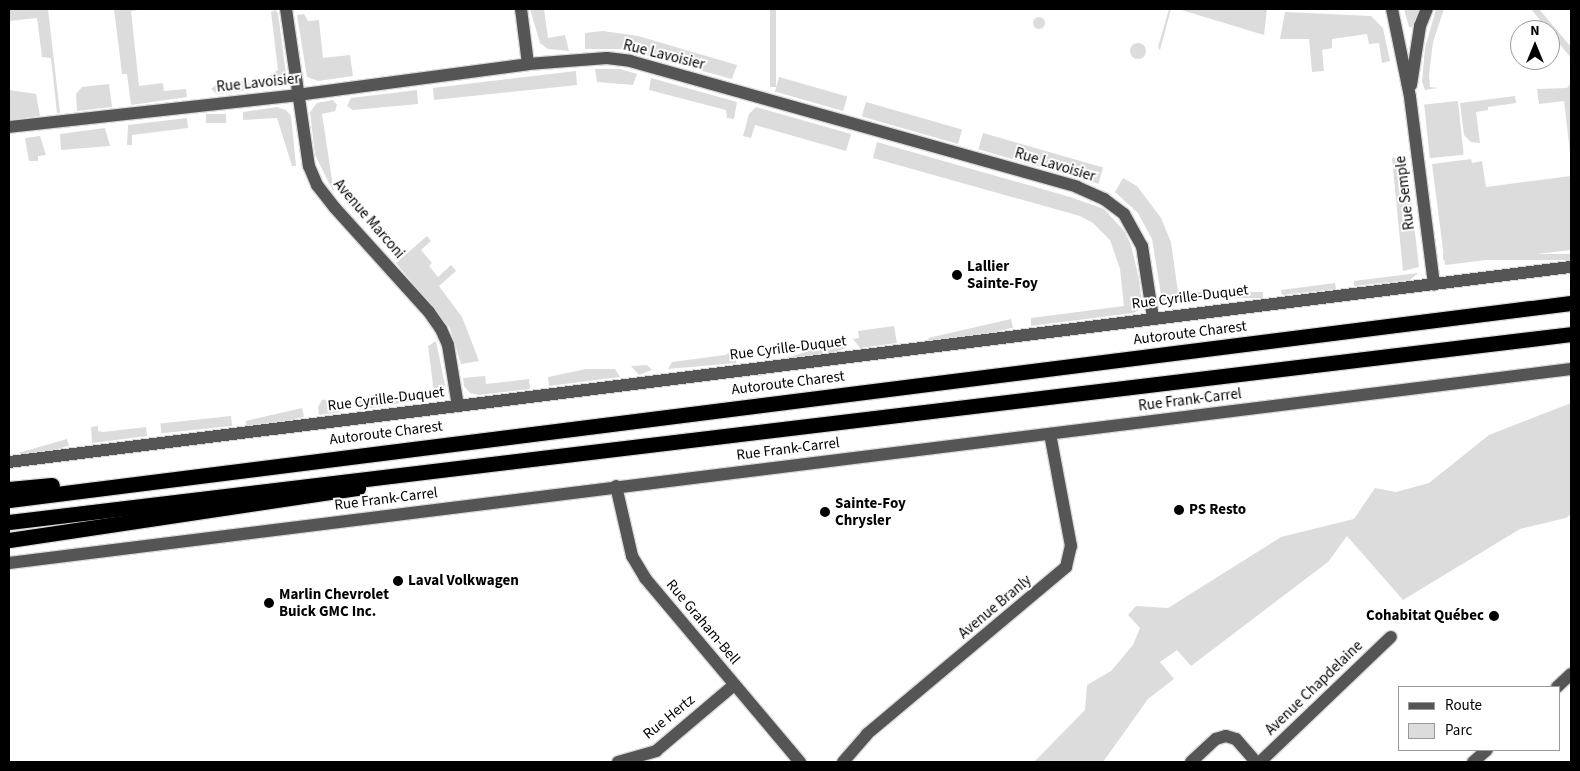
<!DOCTYPE html>
<html>
<head>
<meta charset="utf-8">
<style>
  body { margin:0 }
  #map { position:relative; width:1580px; height:771px; overflow:hidden; background:#fff; font-family:"Source Sans 3",sans-serif }
  div>[style] { position:absolute }
  [style*='--x'] { left:calc(var(--x)*1px); top:calc(var(--y)*1px); width:calc(var(--w)*1px); rotate:calc(var(--a)*1deg) }
  .green>* { inset:0; background:#dcdcdc; transform-origin:0 0 }
  .round { border-radius:50% }
  .roads { filter:drop-shadow(1px 0 #dbdbdb) drop-shadow(-1px 0 #dbdbdb) drop-shadow(0 1px #dbdbdb) drop-shadow(0 -1px #dbdbdb) }
  .minor>* { height:12px; margin:-6px; padding:0 6px; transform-origin:6px; border-radius:6px; background:#555 }
  .highway>* { height:15px; margin:-7.5px; padding:0 7.5px; transform-origin:7.5px; border-radius:7.5px; background:#000 }
  .dots>* { width:14px; height:14px; translate:-50% -50%; box-sizing:border-box; border:2px solid #fff; border-radius:50% }
  span { translate:-50% -50%; white-space:nowrap; text-align:center; line-height:1.15; -webkit-text-stroke:4px #fff; paint-order:stroke }
  .street-label { font-size:15px; color:#000 }
  .poi-label { font-size:15px; color:#000; font-weight:700 }
  .left { translate:0 -50%; text-align:left }
  .right { translate:-100% -50%; text-align:right }
  .frame { position:absolute; inset:0; border:10px solid #000; pointer-events:none }
  .legend { position:absolute; left:1398px; top:686px; width:162px; height:65px; box-sizing:border-box; background:#fff; border:1px solid #999; margin:0; padding:6px 9px; list-style:none; font-size:15px; color:#000 }
  .legend li { display:flex; align-items:center; gap:10px; height:25px }
  .legend b { width:25px; border:1px solid #999 }
  .north { position:absolute; left:1510px; top:20px; width:50px; height:50px; box-sizing:border-box; background:#fff; border:1px solid #999; border-radius:50%; rotate:0deg; font-size:14px; font-weight:700; line-height:20px; text-align:center; color:#000 }
  .north::after { content:''; display:block; margin:auto; width:18px; height:22px; background:#000; clip-path:polygon(50% 0,100% 100%,50% 72%,0 100%) }
</style>
</head>
<body>
<div id="map">
  <div class="green">
    <div style="clip-path:polygon(48px 9px,60px 113px,57px 113px,51px 58px,42px 57px,37px 18px,9px 21px,9px 10px)"></div>
    <div style="clip-path:polygon(114px 9px,145px 9px,131px 11px,139px 86px,163px 83px,164px 91px,186px 89px,187px 97px,131px 105px,127px 74px,122px 74px)"></div>
    <div style="clip-path:polygon(530px 9px,544px 9px,548px 38px,565px 35px,569px 51px,548px 49px,540px 43px)"></div>
    <div style="left:770px;top:9px;width:6px;height:78px"></div>
    <div style="clip-path:polygon(1169px 9px,1171px 9px,1160px 50px,1158px 47px)"></div>
    <div style="clip-path:polygon(1178px 9px,1267px 9px,1264px 35px)"></div>
    <div style="clip-path:polygon(1404px 9px,1420px 9px,1412px 27px,1409px 27px)"></div>
    <div style="clip-path:polygon(1436px 9px,1444px 9px,1433px 42px,1429px 75px,1430px 87px,1438px 88px,1425px 90px,1422px 82px,1425px 48px)"></div>
    <div style="clip-path:polygon(1531px 9px,1539px 9px,1571px 47px,1571px 58px)"></div>
    <div style="clip-path:polygon(275px 10px,278px 13px,286px 74px,279px 85px,266px 88px,262px 80px,278px 70px,271px 12px)"></div>
    <div style="clip-path:polygon(1285px 12px,1371px 16px,1383px 28px,1390px 61px,1382px 63px,1379px 43px,1369px 44px,1367px 34px,1332px 39px,1332px 48px,1322px 50px,1324px 71px,1312px 72px,1309px 39px,1280px 39px)"></div>
    <div style="clip-path:polygon(304px 14px,308px 21px,319px 20px,323px 58px,350px 55px,353px 76px,318px 81px,307px 77px,297px 15px)"></div>
    <div class="round" style="left:1033px;top:17px;width:12px;height:12px"></div>
    <div style="clip-path:polygon(603px 31px,638px 36px,737px 65px,732px 79px,623px 49px,585px 49px,585px 33px)"></div>
    <div class="round" style="left:1130px;top:43px;width:16px;height:16px"></div>
    <div style="clip-path:polygon(595px 69px,620px 69px,637px 74px,633px 85px,597px 82px)"></div>
    <div style="clip-path:polygon(576px 71px,577px 85px,434px 100px,433px 88px)"></div>
    <div style="left:779px;top:77px;width:71px;height:15px;rotate:16deg"></div>
    <div style="clip-path:polygon(651px 78px,737px 102px,734px 119px,727px 118px,726px 110px,649px 90px)"></div>
    <div style="clip-path:polygon(244px 81px,251px 84px,250px 90px,217px 94px,211px 89px,217px 84px)"></div>
    <div style="clip-path:polygon(1571px 83px,1571px 162px,1564px 101px,1539px 104px,1537px 89px,1567px 88px)"></div>
    <div style="clip-path:polygon(109px 84px,112px 107px,77px 111px,76px 94px,82px 87px)"></div>
    <div style="clip-path:polygon(9px 90px,36px 94px,40px 116px,9px 120px)"></div>
    <div style="clip-path:polygon(417px 90px,418px 104px,353px 110px,347px 106px,351px 98px)"></div>
    <div style="clip-path:polygon(1515px 96px,1516px 103px,1488px 107px,1488px 110px,1476px 112px,1480px 143px,1471px 142px,1464px 135px,1460px 103px)"></div>
    <div style="clip-path:polygon(333px 100px,337px 105px,335px 111px,322px 114px,334px 193px,315px 155px,310px 112px,317px 103px)"></div>
    <div style="left:1458px;top:101px;width:54px;height:34px;rotate:84deg"></div>
    <div style="left:866px;top:102px;width:100px;height:15px;rotate:16deg"></div>
    <div style="clip-path:polygon(277px 107px,286px 110px,291px 116px,296px 166px,292px 166px,277px 118px,243px 120px,243px 112px)"></div>
    <div style="clip-path:polygon(756px 107px,851px 134px,846px 151px,755px 125px,751px 138px,743px 136px,749px 114px)"></div>
    <div style="left:226px;top:114px;width:9px;height:20px;rotate:90deg"></div>
    <div style="clip-path:polygon(187px 118px,188px 128px,132px 135px,132px 145px,127px 145px,128px 125px)"></div>
    <div style="clip-path:polygon(105px 128px,110px 146px,61px 150px,60px 134px)"></div>
    <div style="left:983px;top:133px;width:125px;height:17px;rotate:16deg"></div>
    <div style="clip-path:polygon(40px 136px,46px 155px,38px 156px,38px 161px,29px 161px,25px 138px)"></div>
    <div style="clip-path:polygon(877px 142px,1070px 197px,1104px 209px,1125px 232px,1131px 245px,1139px 279px,1142px 304px,1139px 310px,1133px 313px,1031px 326px,1031px 318px,1124px 306px,1120px 269px,1110px 240px,1093px 223px,1080px 216px,873px 158px)"></div>
    <div style="clip-path:polygon(1406px 156px,1419px 267px,1403px 271px,1392px 158px)"></div>
    <div style="clip-path:polygon(1471px 159px,1472px 163px,1482px 161px,1486px 187px,1571px 176px,1571px 250px,1445px 265px,1432px 164px)"></div>
    <div style="clip-path:polygon(1123px 178px,1137px 186px,1161px 218px,1171px 242px,1179px 299px,1162px 301px,1152px 239px,1138px 213px,1115px 192px)"></div>
    <div style="clip-path:polygon(427px 236px,431px 241px,421px 250px,432px 263px,429px 266px,438px 277px,451px 265px,456px 271px,439px 286px,462px 317px,479px 361px,461px 364px,450px 328px,396px 263px)"></div>
    <div style="left:1571px;top:254px;width:6px;height:128px;rotate:90deg"></div>
    <div style="clip-path:polygon(1418px 273px,1410px 280px,1354px 286px,1354px 281px)"></div>
    <div style="clip-path:polygon(1335px 283px,1336px 289px,1282px 295px,1281px 290px)"></div>
    <div style="left:1263px;top:292px;width:6px;height:100px;rotate:90deg"></div>
    <div style="left:1011px;top:319px;width:9px;height:85px;rotate:77deg"></div>
    <div style="clip-path:polygon(894px 326px,897px 343px,860px 348px,853px 339px,859px 338px,858px 331px)"></div>
    <div style="left:842px;top:340px;width:9px;height:91px;rotate:72deg"></div>
    <div style="clip-path:polygon(436px 341px,445px 385px,439px 397px,359px 410px,358px 401px,434px 392px,428px 346px)"></div>
    <div style="clip-path:polygon(738px 348px,736px 363px,668px 369px,672px 362px,725px 355px)"></div>
    <div style="clip-path:polygon(647px 365px,652px 370px,639px 375px,631px 366px)"></div>
    <div style="clip-path:polygon(586px 369px,615px 369px,620px 377px,549px 386px,548px 377px)"></div>
    <div style="clip-path:polygon(485px 376px,486px 384px,529px 379px,530px 389px,479px 395px,470px 393px,464px 386px,463px 378px)"></div>
    <div style="clip-path:polygon(331px 399px,340px 412px,319px 415px,318px 407px,322px 400px)"></div>
    <div style="clip-path:polygon(1571px 403px,1571px 514px,1566px 518px,1520px 529px,1403px 600px,1347px 536px,1328px 562px,1191px 666px,1177px 650px,1160px 662px,1174px 679px,1148px 699px,1103px 762px,1034px 762px,1085px 710px,1087px 685px,1111px 671px,1133px 645px,1140px 628px,1128px 615px,1136px 606px,1168px 608px,1281px 537px,1354px 519px,1375px 488px,1396px 492px,1429px 483px,1489px 435px)"></div>
    <div style="left:302px;top:408px;width:9px;height:58px;rotate:77deg"></div>
    <div style="left:231px;top:416px;width:10px;height:71px;rotate:84deg"></div>
    <div style="clip-path:polygon(98px 426px,98px 431px,103px 432px,146px 427px,147px 436px,92px 443px,91px 427px)"></div>
    <div style="left:67px;top:439px;width:7px;height:49px;rotate:74deg"></div>
  </div>
  <div class="roads">
    <div class="minor">
      <div style="--x:286;--y:9;--w:159;--a:81.7"></div>
      <div style="--x:309;--y:166;--w:21;--a:67"></div>
      <div style="--x:317;--y:185;--w:29;--a:52"></div>
      <div style="--x:335;--y:208;--w:140;--a:47.9"></div>
      <div style="--x:429;--y:312;--w:21;--a:55"></div>
      <div style="--x:441;--y:329;--w:17;--a:66"></div>
      <div style="--x:448;--y:345;--w:62;--a:80.7"></div>
      <div style="--x:521;--y:9;--w:55;--a:82.7"></div>
      <div style="--x:1392;--y:9;--w:90;--a:78.4"></div>
      <div style="--x:1410;--y:97;--w:189;--a:82.7"></div>
      <div style="--x:1411;--y:85;--w:60;--a:-81.3"></div>
      <div style="--x:1420;--y:26;--w:18;--a:-68"></div>
      <div style="--x:9;--y:127;--w:290;--a:-6.3"></div>
      <div style="--x:297;--y:95;--w:233;--a:-7.6"></div>
      <div style="--x:528;--y:64;--w:79;--a:-4.3"></div>
      <div style="--x:607;--y:58;--w:23;--a:7"></div>
      <div style="--x:630;--y:61;--w:464;--a:15.7"></div>
      <div style="--x:1077;--y:187;--w:30;--a:24"></div>
      <div style="--x:1104;--y:199;--w:25;--a:37"></div>
      <div style="--x:1124;--y:214;--w:37;--a:61"></div>
      <div style="--x:1142;--y:246;--w:73;--a:81.3"></div>
      <div style="--x:9;--y:462;--w:1574;--a:-7.12"></div>
      <div style="--x:616;--y:486;--w:72;--a:77.1"></div>
      <div style="--x:632;--y:556;--w:26;--a:59"></div>
      <div style="--x:645;--y:578;--w:241;--a:49.9"></div>
      <div style="--x:9;--y:563;--w:1574;--a:-7.08"></div>
      <div style="--x:1557;--y:687;--w:19;--a:-43"></div>
      <div style="--x:618;--y:762;--w:40;--a:-16"></div>
      <div style="--x:656;--y:751;--w:102;--a:-40.2"></div>
      <div style="--x:843;--y:762;--w:37;--a:-49"></div>
      <div style="--x:867;--y:734;--w:260;--a:-40"></div>
      <div style="--x:1066;--y:567;--w:22;--a:-77"></div>
      <div style="--x:1071;--y:546;--w:114;--a:-100.6"></div>
      <div style="--x:1191;--y:762;--w:34;--a:-43"></div>
      <div style="--x:1216;--y:739;--w:10;--a:-17"></div>
      <div style="--x:1226;--y:736;--w:10;--a:17"></div>
      <div style="--x:1236;--y:739;--w:30;--a:49"></div>
      <div style="--x:1260;--y:762;--w:181;--a:-43.7"></div>
      <div style="--x:1473;--y:762;--w:18;--a:-41"></div>
    </div>
    <div class="highway">
      <div style="--x:9;--y:489;--w:43;--a:-5.3"></div>
      <div style="--x:9;--y:500;--w:1574;--a:-7.19"></div>
      <div style="--x:9;--y:522;--w:1573;--a:-6.86"></div>
      <div style="--x:9;--y:540;--w:353;--a:-8.5"></div>
    </div>
  </div>
  <div class="dots">
    <div style="left:957px;top:275px;background:#000"></div>
    <div style="left:1179px;top:510px;background:#000"></div>
    <div style="left:825px;top:512px;background:#000"></div>
    <div style="left:398px;top:581px;background:#000"></div>
    <div style="left:269px;top:603px;background:#000"></div>
    <div style="left:1494px;top:616px;background:#000"></div>
  </div>
  <div class="street-label">
    <span style="left:664px;top:55px;rotate:14deg">Rue Lavoisier</span>
    <span style="left:258px;top:83px;rotate:-6deg">Rue Lavoisier</span>
    <span style="left:1055px;top:165px;rotate:17deg">Rue Lavoisier</span>
    <span style="left:1405px;top:193px;rotate:-97deg">Rue Semple</span>
    <span style="left:369px;top:219px;rotate:49deg">Avenue Marconi</span>
    <span style="left:1190px;top:297px;rotate:-7deg">Rue Cyrille-Duquet</span>
    <span style="left:1190px;top:333px;rotate:-7deg">Autoroute Charest</span>
    <span style="left:788px;top:348px;rotate:-7deg">Rue Cyrille-Duquet</span>
    <span style="left:788px;top:383px;rotate:-7deg">Autoroute Charest</span>
    <span style="left:386px;top:399px;rotate:-7deg">Rue Cyrille-Duquet</span>
    <span style="left:1190px;top:400px;rotate:-7deg">Rue Frank-Carrel</span>
    <span style="left:386px;top:433px;rotate:-7deg">Autoroute Charest</span>
    <span style="left:788px;top:449px;rotate:-7deg">Rue Frank-Carrel</span>
    <span style="left:386px;top:499px;rotate:-7deg">Rue Frank-Carrel</span>
    <span style="left:995px;top:607px;rotate:-40deg">Avenue Branly</span>
    <span style="left:703px;top:622px;rotate:50deg">Rue Graham-Bell</span>
    <span style="left:1314px;top:688px;rotate:-44deg">Avenue Chapdelaine</span>
    <span style="left:669px;top:717px;rotate:-39deg">Rue Hertz</span>
  </div>
  <div class="poi-label">
    <span class="left" style="left:967px;top:275px">Lallier<br>Sainte-Foy</span>
    <span class="left" style="left:835px;top:512px">Sainte-Foy<br>Chrysler</span>
    <span class="left" style="left:1189px;top:510px">PS Resto</span>
    <span class="left" style="left:408px;top:581px">Laval Volkwagen</span>
    <span class="left" style="left:279px;top:603px">Marlin Chevrolet<br>Buick GMC Inc.</span>
    <span class="right" style="left:1484px;top:616px">Cohabitat Québec</span>
  </div>
  <div class="frame"></div>
  <ul class="legend">
  <li><b style="height:6px;background:#555"></b>Route</li>
  <li><b style="height:14px;background:#dcdcdc"></b>Parc</li>
  </ul>
  <div class="north">N</div>
</div>
</body>
</html>
